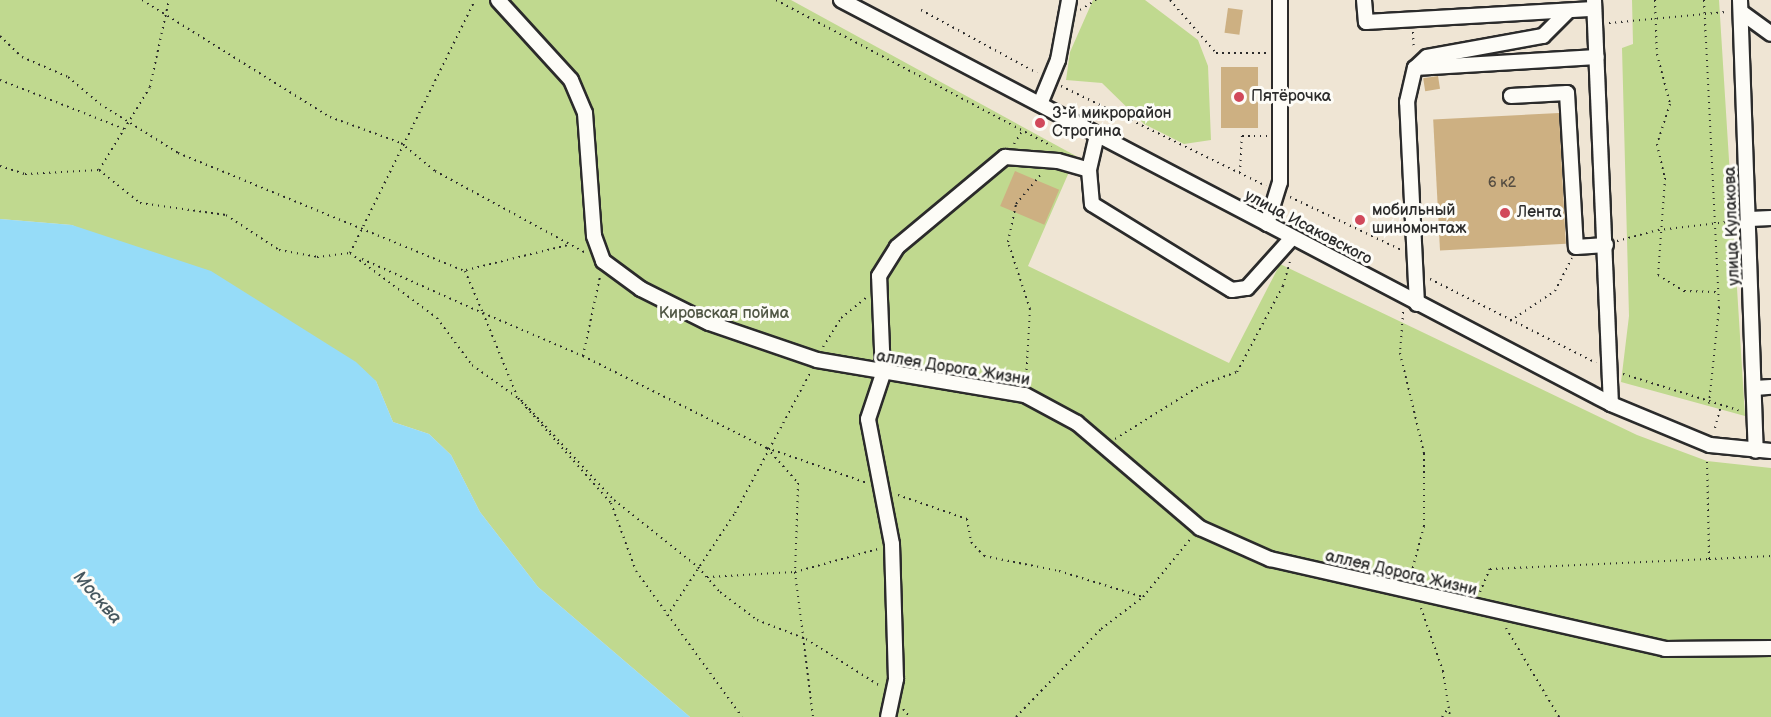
<!DOCTYPE html>
<html>
<head>
<meta charset="utf-8">
<style>
  body { margin:0 }
  #map { position:relative; width:1771px; height:717px; overflow:hidden; background:#efe5d4; font-family:"Balsamiq Sans",sans-serif }
  div>[style] { position:absolute }
  [style*='--x'] { left:calc(var(--x)*1px); top:calc(var(--y)*1px); width:calc(var(--w)*1px); rotate:calc(var(--a)*1deg) }
  .green>* { inset:0; background:#c0d98f }
  .water>* { inset:0; background:#96dcf8 }
  .building>* { inset:0; background:#cdb082; transform-origin:0 0 }
  .path>* { height:2px; margin-top:-1px; transform-origin:0; background:repeating-linear-gradient(90deg,#2b2b2b 0 1.5px,transparent 0 6px) }
  .roads { filter:drop-shadow(2px 0 #2b2b2b) drop-shadow(-2px 0 #2b2b2b) drop-shadow(0 2px #2b2b2b) drop-shadow(0 -2px #2b2b2b) }
  .minor>* { height:14px; margin:-7px; padding:0 7px; transform-origin:7px; border-radius:7px; background:#fdfcf7 }
  .dots>* { width:16px; height:16px; translate:-50% -50%; box-sizing:border-box; border:3px solid #fdfcf7; border-radius:50% }
  span { translate:-50% -50%; white-space:nowrap; text-align:center; line-height:1.15; -webkit-text-stroke:6px #fdfcf7; paint-order:stroke }
  .number-label { font-size:14px; color:#544c41 }
  .number-label span { -webkit-text-stroke-width:0 }
  .poi-label { font-size:16px; color:#2b2b2b }
  .left { translate:0 -50%; text-align:left }
  .street-label { font-size:16px; color:#2b2b2b }
  .park-label { font-size:16px; color:#505644 }
  .water-label { font-size:18px; color:#46575e; font-style:italic }
</style>
</head>
<body>
<div id="map">
  <div class="green">
    <div style="clip-path:polygon(0 0,791px 0,1076px 156px,1028px 266px,1229px 363px,1280px 264px,1637px 435px,1707px 461px,1771px 468px,1771px 717px,690px 717px,538px 587px,480px 512px,451px 455px,429px 434px,393px 422px,376px 381px,72px 225px,0 219px)"></div>
    <div style="clip-path:polygon(1093px 0,1145px 0,1198px 40px,1208px 66px,1211px 140px,1184px 144px,1144px 124px,1102px 83px,1066px 80px,1070px 52px)"></div>
    <div style="clip-path:polygon(1632px 0,1719px 0,1745px 416px,1621px 382px,1629px 316px,1622px 48px,1633px 44px)"></div>
  </div>
  <div class="water">
    <div style="clip-path:polygon(0 219px,72px 225px,211px 271px,356px 362px,376px 381px,393px 422px,429px 434px,451px 455px,480px 512px,538px 587px,690px 717px,0 717px)"></div>
  </div>
  <div class="building">
    <div style="left:1228px;top:8px;width:15px;height:25px;rotate:8deg"></div>
    <div style="left:1221px;top:67px;width:37px;height:61px"></div>
    <div style="left:1438px;top:76px;width:13px;height:15px;rotate:81deg"></div>
    <div style="left:1559px;top:113px;width:131px;height:126px;rotate:87deg"></div>
    <div style="left:1015px;top:171px;width:48px;height:38px;rotate:23deg"></div>
  </div>
  <div class="path">
    <div style="--x:142;--y:0;--w:221;--a:31.9"></div>
    <div style="--x:330;--y:117;--w:76;--a:20.1"></div>
    <div style="--x:401;--y:143;--w:44;--a:39.5"></div>
    <div style="--x:435;--y:171;--w:172;--a:28.5"></div>
    <div style="--x:776;--y:0;--w:312;--a:27.9"></div>
    <div style="--x:1170;--y:0;--w:70;--a:49"></div>
    <div style="--x:1216;--y:53;--w:50;--a:0"></div>
    <div style="--x:1655;--y:0;--w:54;--a:87.9"></div>
    <div style="--x:1657;--y:54;--w:52;--a:75.4"></div>
    <div style="--x:1670;--y:104;--w:42;--a:108"></div>
    <div style="--x:1657;--y:144;--w:35;--a:77"></div>
    <div style="--x:1665;--y:178;--w:97;--a:94.1"></div>
    <div style="--x:1658;--y:275;--w:31;--a:32"></div>
    <div style="--x:1684;--y:291;--w:35;--a:2"></div>
    <div style="--x:1704;--y:0;--w:307;--a:87.2"></div>
    <div style="--x:1719;--y:307;--w:97;--a:95.9"></div>
    <div style="--x:921;--y:10;--w:132;--a:28.5"></div>
    <div style="--x:1080;--y:10;--w:19;--a:-32"></div>
    <div style="--x:1609;--y:23;--w:118;--a:-5.4"></div>
    <div style="--x:1413;--y:32;--w:18;--a:87"></div>
    <div style="--x:0;--y:36;--w:30;--a:44"></div>
    <div style="--x:22;--y:57;--w:50;--a:23.5"></div>
    <div style="--x:68;--y:77;--w:42;--a:40.2"></div>
    <div style="--x:100;--y:104;--w:92;--a:32.1"></div>
    <div style="--x:178;--y:153;--w:310;--a:22.4"></div>
    <div style="--x:465;--y:271;--w:46;--a:66.8"></div>
    <div style="--x:483;--y:313;--w:109;--a:23.3"></div>
    <div style="--x:583;--y:356;--w:206;--a:26.6"></div>
    <div style="--x:767;--y:448;--w:106;--a:19.3"></div>
    <div style="--x:0;--y:80;--w:136;--a:21.5"></div>
    <div style="--x:1061;--y:86;--w:228;--a:26"></div>
    <div style="--x:1014;--y:144;--w:15;--a:-58"></div>
    <div style="--x:0;--y:166;--w:26;--a:18"></div>
    <div style="--x:25;--y:174;--w:74;--a:-3.1"></div>
    <div style="--x:99;--y:170;--w:97;--a:-58.4"></div>
    <div style="--x:150;--y:87;--w:89;--a:-77.7"></div>
    <div style="--x:99;--y:170;--w:53;--a:38.8"></div>
    <div style="--x:140;--y:203;--w:87;--a:7.9"></div>
    <div style="--x:226;--y:215;--w:64;--a:33.4"></div>
    <div style="--x:279;--y:250;--w:39;--a:10"></div>
    <div style="--x:317;--y:257;--w:33;--a:-7"></div>
    <div style="--x:350;--y:253;--w:109;--a:36.8"></div>
    <div style="--x:437;--y:318;--w:59;--a:53.3"></div>
    <div style="--x:472;--y:365;--w:57;--a:35.7"></div>
    <div style="--x:518;--y:398;--w:140;--a:48.5"></div>
    <div style="--x:611;--y:503;--w:72;--a:69.8"></div>
    <div style="--x:636;--y:571;--w:180;--a:54"></div>
    <div style="--x:1240;--y:173;--w:37;--a:-87"></div>
    <div style="--x:1242;--y:136;--w:26;--a:0"></div>
    <div style="--x:1290;--y:197;--w:123;--a:25.5"></div>
    <div style="--x:1617;--y:241;--w:42;--a:-15"></div>
    <div style="--x:1658;--y:230;--w:79;--a:-6.6"></div>
    <div style="--x:350;--y:253;--w:282;--a:-63.7"></div>
    <div style="--x:362;--y:259;--w:133;--a:24.1"></div>
    <div style="--x:483;--y:313;--w:90;--a:67.7"></div>
    <div style="--x:466;--y:270;--w:105;--a:-13.8"></div>
    <div style="--x:1430;--y:279;--w:186;--a:26.8"></div>
    <div style="--x:1403;--y:312;--w:41;--a:94.2"></div>
    <div style="--x:1400;--y:353;--w:103;--a:76.5"></div>
    <div style="--x:1424;--y:453;--w:73;--a:90"></div>
    <div style="--x:1424;--y:526;--w:54;--a:105.1"></div>
    <div style="--x:1510;--y:321;--w:54;--a:-33.7"></div>
    <div style="--x:1555;--y:291;--w:37;--a:-63"></div>
    <div style="--x:823;--y:347;--w:34;--a:-58"></div>
    <div style="--x:841;--y:318;--w:32;--a:-39"></div>
    <div style="--x:583;--y:356;--w:81;--a:-77.9"></div>
    <div style="--x:1623;--y:374;--w:121;--a:17.4"></div>
    <div style="--x:1026;--y:382;--w:73;--a:-86.9"></div>
    <div style="--x:1030;--y:309;--w:71;--a:-108.2"></div>
    <div style="--x:1008;--y:242;--w:39;--a:-78"></div>
    <div style="--x:1016;--y:204;--w:40;--a:-50"></div>
    <div style="--x:521;--y:400;--w:137;--a:47.1"></div>
    <div style="--x:614;--y:500;--w:107;--a:38.6"></div>
    <div style="--x:698;--y:567;--w:33;--a:49"></div>
    <div style="--x:720;--y:592;--w:46;--a:37.1"></div>
    <div style="--x:757;--y:620;--w:53;--a:21.2"></div>
    <div style="--x:806;--y:639;--w:88;--a:32.4"></div>
    <div style="--x:1715;--y:428;--w:23;--a:-75"></div>
    <div style="--x:1115;--y:439;--w:102;--a:-32.1"></div>
    <div style="--x:1201;--y:385;--w:38;--a:-20"></div>
    <div style="--x:1237;--y:372;--w:98;--a:-61.9"></div>
    <div style="--x:1283;--y:286;--w:25;--a:-74"></div>
    <div style="--x:767;--y:448;--w:47;--a:48.5"></div>
    <div style="--x:798;--y:483;--w:89;--a:91.9"></div>
    <div style="--x:795;--y:572;--w:146;--a:82.9"></div>
    <div style="--x:898;--y:495;--w:73;--a:19.2"></div>
    <div style="--x:967;--y:519;--w:23;--a:80"></div>
    <div style="--x:971;--y:542;--w:19;--a:47"></div>
    <div style="--x:984;--y:556;--w:76;--a:11.3"></div>
    <div style="--x:1059;--y:571;--w:88;--a:17.2"></div>
    <div style="--x:1709;--y:559;--w:62;--a:-2.8"></div>
    <div style="--x:707;--y:577;--w:88;--a:-3.3"></div>
    <div style="--x:795;--y:572;--w:86;--a:-15.5"></div>
    <div style="--x:1480;--y:592;--w:25;--a:-67"></div>
    <div style="--x:1490;--y:569;--w:219;--a:-2.6"></div>
    <div style="--x:1709;--y:559;--w:98;--a:-91.2"></div>
    <div style="--x:1421;--y:608;--w:67;--a:70.8"></div>
    <div style="--x:1443;--y:671;--w:47;--a:81.3"></div>
    <div style="--x:667;--y:616;--w:123;--a:-56.6"></div>
    <div style="--x:735;--y:513;--w:159;--a:-61.8"></div>
    <div style="--x:1506;--y:628;--w:104;--a:59.2"></div>
    <div style="--x:903;--y:709;--w:11;--a:49"></div>
    <div style="--x:1016;--y:717;--w:122;--a:-46"></div>
    <div style="--x:1101;--y:629;--w:53;--a:-37.3"></div>
    <div style="--x:1143;--y:597;--w:77;--a:-50.8"></div>
    <div style="--x:1442;--y:717;--w:12;--a:-55"></div>
  </div>
  <div class="roads">
    <div class="minor">
      <div style="--x:498;--y:0;--w:108;--a:47.6"></div>
      <div style="--x:571;--y:80;--w:36;--a:67"></div>
      <div style="--x:585;--y:113;--w:123;--a:85.8"></div>
      <div style="--x:594;--y:236;--w:27;--a:70"></div>
      <div style="--x:603;--y:261;--w:47;--a:36.4"></div>
      <div style="--x:641;--y:289;--w:76;--a:26.6"></div>
      <div style="--x:709;--y:323;--w:114;--a:18.9"></div>
      <div style="--x:817;--y:360;--w:211;--a:9.6"></div>
      <div style="--x:1025;--y:395;--w:59;--a:28.3"></div>
      <div style="--x:1077;--y:423;--w:162;--a:40.5"></div>
      <div style="--x:1200;--y:528;--w:77;--a:23.9"></div>
      <div style="--x:1270;--y:559;--w:405;--a:12.8"></div>
      <div style="--x:1665;--y:649;--w:106;--a:-0.5"></div>
      <div style="--x:841;--y:0;--w:870;--a:27.68"></div>
      <div style="--x:1611;--y:404;--w:107;--a:22.5"></div>
      <div style="--x:1710;--y:445;--w:61;--a:5.6"></div>
      <div style="--x:1364;--y:0;--w:22;--a:85"></div>
      <div style="--x:1366;--y:22;--w:228;--a:-3.3"></div>
      <div style="--x:1594;--y:0;--w:404;--a:87.6"></div>
      <div style="--x:1740;--y:0;--w:451;--a:88"></div>
      <div style="--x:1741;--y:12;--w:37;--a:36"></div>
      <div style="--x:1415;--y:68;--w:182;--a:-3.5"></div>
      <div style="--x:1511;--y:96;--w:56;--a:-3.1"></div>
      <div style="--x:1567;--y:93;--w:154;--a:86.7"></div>
      <div style="--x:1576;--y:247;--w:30;--a:-4"></div>
      <div style="--x:1040;--y:104;--w:48;--a:-67.8"></div>
      <div style="--x:1058;--y:60;--w:61;--a:-79.6"></div>
      <div style="--x:1097;--y:135;--w:36;--a:103"></div>
      <div style="--x:1089;--y:170;--w:34;--a:85"></div>
      <div style="--x:1092;--y:204;--w:164;--a:31.6"></div>
      <div style="--x:1232;--y:290;--w:15;--a:-8"></div>
      <div style="--x:1247;--y:288;--w:66;--a:-48.1"></div>
      <div style="--x:1750;--y:219;--w:21;--a:-3"></div>
      <div style="--x:1267;--y:224;--w:44;--a:-72.8"></div>
      <div style="--x:1280;--y:182;--w:182;--a:-90"></div>
      <div style="--x:1417;--y:304;--w:202;--a:-92.8"></div>
      <div style="--x:1407;--y:102;--w:35;--a:-77"></div>
      <div style="--x:1415;--y:68;--w:16;--a:-43"></div>
      <div style="--x:1427;--y:57;--w:118;--a:-10.3"></div>
      <div style="--x:1543;--y:36;--w:35;--a:-45"></div>
      <div style="--x:1755;--y:388;--w:16;--a:-4"></div>
      <div style="--x:888;--y:717;--w:39;--a:-78"></div>
      <div style="--x:896;--y:679;--w:135;--a:-91.7"></div>
      <div style="--x:892;--y:544;--w:127;--a:-100.9"></div>
      <div style="--x:868;--y:419;--w:47;--a:-71.6"></div>
      <div style="--x:883;--y:374;--w:98;--a:-92.3"></div>
      <div style="--x:879;--y:276;--w:34;--a:-58"></div>
      <div style="--x:897;--y:247;--w:141;--a:-39.8"></div>
      <div style="--x:1005;--y:157;--w:53;--a:4.3"></div>
      <div style="--x:1058;--y:161;--w:32;--a:16"></div>
    </div>
  </div>
  <div class="dots">
    <div style="left:1239px;top:97px;background:#d1495b"></div>
    <div style="left:1040px;top:123px;background:#d1495b"></div>
    <div style="left:1505px;top:213px;background:#d1495b"></div>
    <div style="left:1360px;top:220px;background:#d1495b"></div>
  </div>
  <div class="number-label">
    <span style="left:1502px;top:183px">6 к2</span>
  </div>
  <div class="poi-label">
    <span class="left" style="left:1251px;top:97px">Пятёрочка</span>
    <span class="left" style="left:1052px;top:123px">3-й микрорайон<br>Строгина</span>
    <span class="left" style="left:1372px;top:220px">мобильный<br>шиномонтаж</span>
    <span class="left" style="left:1517px;top:213px">Лента</span>
  </div>
  <div class="street-label">
    <span style="left:1733px;top:226px;rotate:-92deg">улица Кулакова</span>
    <span style="left:1308px;top:228px;rotate:28deg">улица Исаковского</span>
    <span style="left:953px;top:369px;rotate:9deg">аллея Дорога Жизни</span>
    <span style="left:1401px;top:574px;rotate:13deg">аллея Дорога Жизни</span>
  </div>
  <div class="park-label">
    <span style="left:724px;top:314px">Кировская пойма</span>
  </div>
  <div class="water-label">
    <span style="left:97px;top:598px;rotate:49deg">Москва</span>
  </div>
</div>
</body>
</html>
